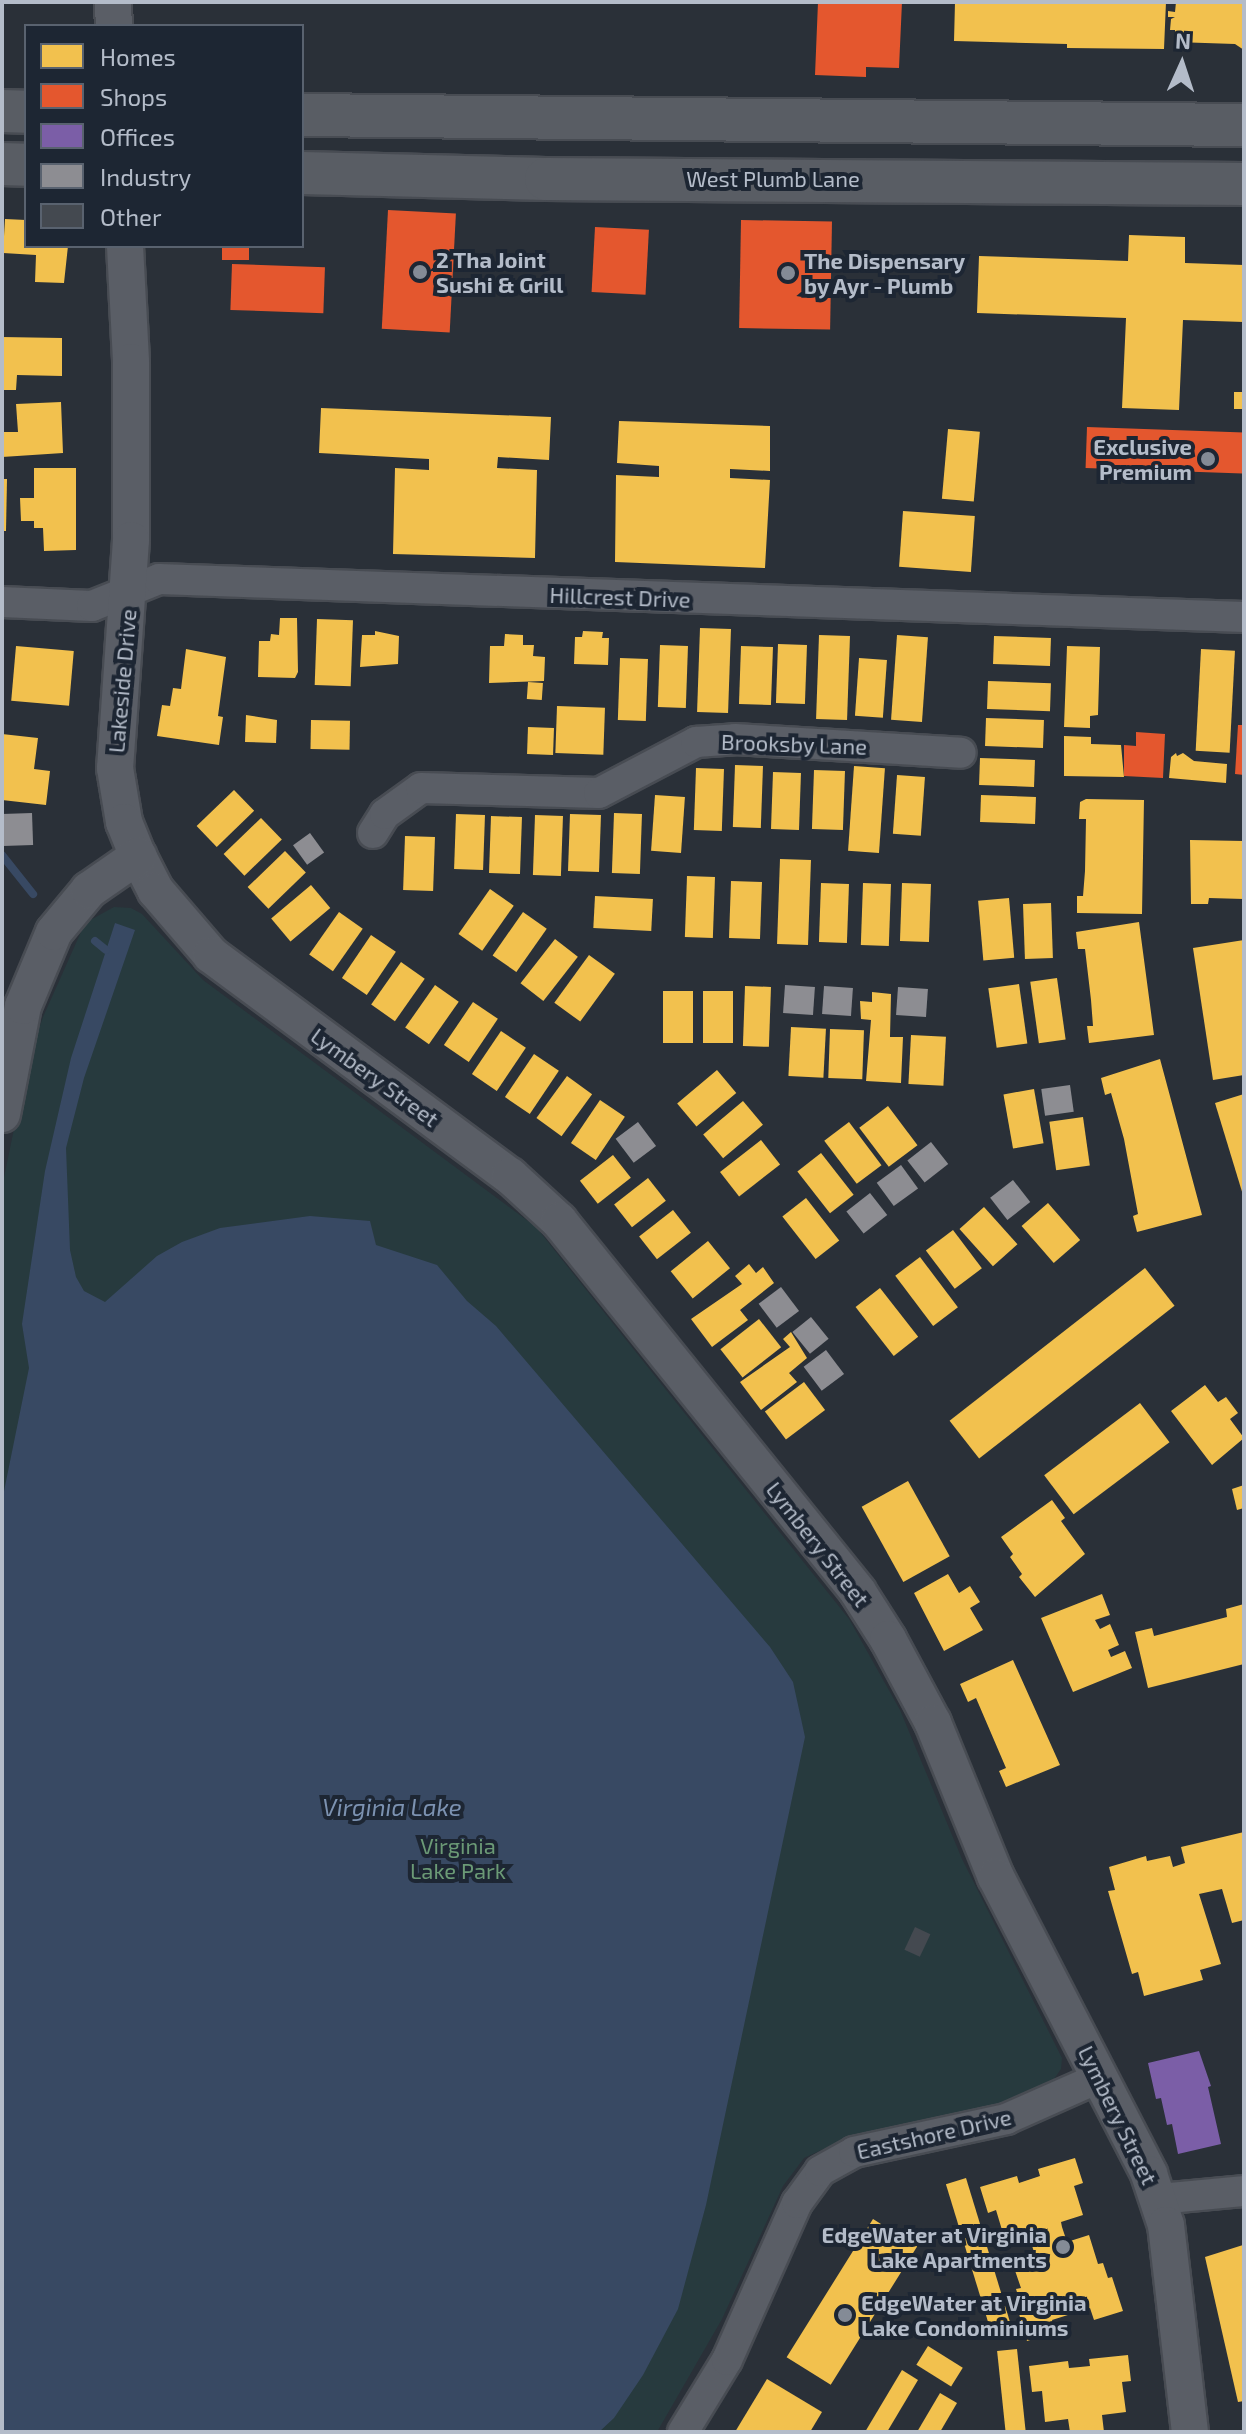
<!DOCTYPE html>
<html>
<head>
<meta charset="utf-8">
<style>
  body { margin:0 }
  #map { position:relative; width:1246px; height:2434px; overflow:hidden; background:#2a3038; font-family:"Exo 2",sans-serif }
  div>[style] { position:absolute }
  [style*='--x'] { left:calc(var(--x)*1px); top:calc(var(--y)*1px); width:calc(var(--w)*1px); rotate:calc(var(--a)*1deg) }
  .green>* { inset:0; background:#273a3e }
  .water>* { inset:0; background:#384963 }
  .homes>* { inset:0; background:#f2c14e; transform-origin:0 0 }
  .shops>* { inset:0; background:#e4572e; transform-origin:0 0 }
  .offices>* { inset:0; background:#7b5ea7 }
  .industry>* { inset:0; background:#8d8d92; transform-origin:0 0 }
  .stream>* { height:8px; margin:-4px; padding:0 4px; transform-origin:4px; border-radius:4px; background:#384963 }
  .building>* { inset:0; background:#444950; transform-origin:0 0 }
  .roads { filter:drop-shadow(2px 0 #484c53) drop-shadow(-2px 0 #484c53) drop-shadow(0 2px #484c53) drop-shadow(0 -2px #484c53) }
  .minor>* { height:30px; margin:-15px; padding:0 15px; transform-origin:15px; border-radius:15px; background:#5a5e66 }
  .tertiary>* { height:36px; margin:-18px; padding:0 18px; transform-origin:18px; border-radius:18px; background:#5a5e66 }
  .secondary>* { height:42px; margin:-21px; padding:0 21px; transform-origin:21px; border-radius:21px; background:#595d64 }
  .dots>* { width:22px; height:22px; translate:-50% -50%; box-sizing:border-box; border:4px solid #1d2633; border-radius:50% }
  span { translate:-50% -50%; white-space:nowrap; text-align:center; line-height:1.15; -webkit-text-stroke:8px #1d2633; paint-order:stroke }
  .street-label { font-size:22px; color:#b4bcc9 }
  .poi-label { font-size:22px; color:#b4bcc9; font-weight:700 }
  .left { translate:0 -50%; text-align:left }
  .right { translate:-100% -50%; text-align:right }
  .park-label { font-size:22px; color:#6b9a76 }
  .water-label { font-size:24px; color:#7c92b1; font-style:italic }
  .frame { position:absolute; inset:0; border:4px solid #b4bcc9; pointer-events:none }
  .legend { position:absolute; left:24px; top:24px; width:280px; height:224px; box-sizing:border-box; background:#1d2633; border:2px solid #59626f; margin:0; padding:10px 14px; list-style:none; font-size:24px; color:#b4bcc9 }
  .legend li { display:flex; align-items:center; gap:16px; height:40px }
  .legend b { width:40px; border:2px solid #59626f }
  .north { position:absolute; left:1142px; top:24px; width:80px; height:80px; -webkit-text-stroke:6px #1d2633; paint-order:stroke; rotate:3deg; font-size:22px; font-weight:700; line-height:32px; text-align:center; color:#b4bcc9 }
  .north::after { content:''; display:block; margin:auto; width:28px; height:36px; background:#b4bcc9; clip-path:polygon(50% 0,100% 100%,50% 72%,0 100%) }
</style>
</head>
<body>
<div id="map">
  <div class="green">
    <div style="clip-path:polygon(114px 907px,131px 908px,142px 914px,203px 980px,536px 1227px,849px 1619px,900px 1710px,962px 1859px,1062px 2058px,1061px 2069px,1054px 2079px,1013px 2102px,843px 2140px,804px 2158px,783px 2186px,722px 2319px,657px 2432px,2px 2432px,2px 1187px,28px 1061px,43px 1017px,85px 923px)"></div>
  </div>
  <div class="water">
    <div style="clip-path:polygon(115px 923px,135px 930px,84px 1078px,66px 1148px,70px 1250px,76px 1277px,84px 1291px,105px 1302px,157px 1256px,182px 1242px,220px 1228px,310px 1216px,370px 1221px,376px 1245px,437px 1265px,467px 1301px,496px 1326px,770px 1647px,793px 1682px,805px 1737px,706px 2205px,678px 2309px,643px 2375px,614px 2418px,599px 2432px,2px 2432px,2px 1501px,29px 1368px,22px 1324px,45px 1171px,71px 1058px)"></div>
  </div>
  <div class="homes">
    <div style="clip-path:polygon(955px 2px,1166px 2px,1164px 49px,1067px 48px,1067px 44px,954px 41px)"></div>
    <div style="clip-path:polygon(1176px 2px,1244px 2px,1244px 50px,1235px 44px,1175px 42px,1175px 30px,1170px 30px,1171px 19px,1175px 17px,1168px 17px,1168px 11px,1175px 12px)"></div>
    <div style="clip-path:polygon(5px 219px,26px 220px,26px 246px,68px 246px,64px 283px,35px 282px,36px 255px,3px 253px)"></div>
    <div style="clip-path:polygon(1129px 235px,1185px 237px,1185px 263px,1244px 265px,1244px 322px,1183px 320px,1179px 410px,1122px 408px,1126px 318px,977px 313px,979px 256px,1128px 261px)"></div>
    <div style="clip-path:polygon(2px 337px,62px 338px,62px 376px,17px 375px,16px 390px,2px 390px)"></div>
    <div style="left:1234px;top:392px;width:10px;height:17px"></div>
    <div style="clip-path:polygon(61px 402px,63px 453px,2px 457px,2px 432px,18px 432px,16px 404px)"></div>
    <div style="clip-path:polygon(321px 408px,551px 417px,549px 460px,498px 457px,497px 468px,537px 470px,535px 558px,393px 554px,395px 468px,429px 470px,429px 459px,319px 453px)"></div>
    <div style="clip-path:polygon(619px 421px,770px 426px,770px 471px,730px 469px,730px 478px,770px 480px,765px 568px,615px 562px,616px 475px,659px 477px,659px 466px,617px 463px)"></div>
    <div style="left:948px;top:429px;width:32px;height:70px;rotate:5deg"></div>
    <div style="clip-path:polygon(34px 468px,76px 468px,76px 550px,44px 551px,43px 528px,34px 528px,34px 521px,21px 521px,20px 498px,34px 498px)"></div>
    <div style="clip-path:polygon(2px 479px,7px 479px,6px 531px,2px 531px)"></div>
    <div style="left:903px;top:511px;width:72px;height:56px;rotate:4deg"></div>
    <div style="clip-path:polygon(280px 618px,297px 618px,298px 672px,295px 678px,258px 677px,259px 641px,270px 641px,271px 634px,279px 635px)"></div>
    <div style="left:317px;top:619px;width:36px;height:66px;rotate:2deg"></div>
    <div style="left:700px;top:628px;width:31px;height:84px;rotate:2deg"></div>
    <div style="clip-path:polygon(375px 631px,399px 636px,398px 664px,360px 667px,362px 635px,375px 635px)"></div>
    <div style="clip-path:polygon(583px 631px,603px 632px,602px 638px,609px 638px,608px 665px,574px 664px,575px 637px,582px 637px)"></div>
    <div style="clip-path:polygon(505px 634px,523px 635px,523px 645px,534px 645px,533px 656px,545px 657px,544px 681px,489px 683px,490px 646px,504px 646px)"></div>
    <div style="left:819px;top:635px;width:31px;height:84px;rotate:2deg"></div>
    <div style="left:897px;top:635px;width:31px;height:85px;rotate:4deg"></div>
    <div style="left:994px;top:636px;width:57px;height:28px;rotate:2deg"></div>
    <div style="left:778px;top:644px;width:29px;height:59px;rotate:2deg"></div>
    <div style="left:660px;top:645px;width:28px;height:62px;rotate:2deg"></div>
    <div style="left:16px;top:646px;width:58px;height:55px;rotate:5deg"></div>
    <div style="left:741px;top:646px;width:32px;height:58px;rotate:2deg"></div>
    <div style="clip-path:polygon(1067px 646px,1100px 647px,1098px 715px,1090px 716px,1090px 728px,1064px 727px)"></div>
    <div style="clip-path:polygon(186px 649px,226px 657px,218px 716px,223px 717px,219px 745px,157px 736px,162px 705px,170px 706px,173px 688px,181px 689px)"></div>
    <div style="left:1201px;top:649px;width:34px;height:102px;rotate:3deg"></div>
    <div style="left:620px;top:658px;width:28px;height:62px;rotate:2deg"></div>
    <div style="left:859px;top:658px;width:28px;height:58px;rotate:4deg"></div>
    <div style="left:988px;top:681px;width:63px;height:28px;rotate:2deg"></div>
    <div style="left:528px;top:682px;width:15px;height:17px;rotate:4deg"></div>
    <div style="left:557px;top:706px;width:48px;height:47px;rotate:2deg"></div>
    <div style="clip-path:polygon(246px 715px,277px 720px,276px 743px,245px 742px)"></div>
    <div style="left:986px;top:718px;width:58px;height:28px;rotate:2deg"></div>
    <div style="left:311px;top:720px;width:39px;height:29px;rotate:1deg"></div>
    <div style="left:528px;top:727px;width:26px;height:27px;rotate:2deg"></div>
    <div style="clip-path:polygon(2px 734px,38px 738px,34px 769px,50px 771px,46px 805px,2px 800px)"></div>
    <div style="clip-path:polygon(1064px 736px,1091px 737px,1091px 744px,1121px 745px,1124px 777px,1064px 776px)"></div>
    <div style="clip-path:polygon(1176px 753px,1177px 756px,1183px 753px,1194px 761px,1227px 764px,1226px 783px,1169px 778px,1171px 757px)"></div>
    <div style="left:980px;top:758px;width:55px;height:27px;rotate:2deg"></div>
    <div style="left:735px;top:765px;width:28px;height:62px;rotate:2deg"></div>
    <div style="left:854px;top:766px;width:31px;height:85px;rotate:4deg"></div>
    <div style="left:696px;top:768px;width:28px;height:62px;rotate:2deg"></div>
    <div style="left:814px;top:770px;width:31px;height:59px;rotate:2deg"></div>
    <div style="left:773px;top:772px;width:28px;height:57px;rotate:2deg"></div>
    <div style="left:897px;top:775px;width:28px;height:59px;rotate:4deg"></div>
    <div style="left:234px;top:790px;width:29px;height:52px;rotate:46deg"></div>
    <div style="left:655px;top:795px;width:30px;height:56px;rotate:4deg"></div>
    <div style="left:981px;top:795px;width:55px;height:27px;rotate:2deg"></div>
    <div style="clip-path:polygon(1086px 799px,1144px 800px,1142px 914px,1077px 913px,1077px 896px,1083px 896px,1085px 871px,1086px 819px,1079px 819px,1080px 802px)"></div>
    <div style="left:614px;top:813px;width:28px;height:60px;rotate:2deg"></div>
    <div style="left:456px;top:814px;width:29px;height:55px;rotate:2deg"></div>
    <div style="left:570px;top:814px;width:31px;height:57px;rotate:2deg"></div>
    <div style="left:535px;top:815px;width:28px;height:60px;rotate:2deg"></div>
    <div style="left:491px;top:816px;width:31px;height:57px;rotate:2deg"></div>
    <div style="left:261px;top:818px;width:30px;height:52px;rotate:46deg"></div>
    <div style="left:405px;top:836px;width:30px;height:54px;rotate:2deg"></div>
    <div style="clip-path:polygon(1190px 840px,1244px 841px,1244px 899px,1209px 898px,1208px 904px,1191px 904px)"></div>
    <div style="left:285px;top:851px;width:30px;height:52px;rotate:46deg"></div>
    <div style="left:780px;top:859px;width:31px;height:85px;rotate:2deg"></div>
    <div style="left:687px;top:876px;width:28px;height:61px;rotate:2deg"></div>
    <div style="left:731px;top:881px;width:31px;height:57px;rotate:2deg"></div>
    <div style="left:821px;top:883px;width:28px;height:59px;rotate:2deg"></div>
    <div style="left:863px;top:883px;width:28px;height:62px;rotate:2deg"></div>
    <div style="left:902px;top:883px;width:29px;height:58px;rotate:2deg"></div>
    <div style="left:311px;top:885px;width:30px;height:52px;rotate:50deg"></div>
    <div style="left:490px;top:889px;width:29px;height:55px;rotate:35deg"></div>
    <div style="left:595px;top:896px;width:58px;height:32px;rotate:3deg"></div>
    <div style="left:1009px;top:898px;width:60px;height:31px;rotate:85deg"></div>
    <div style="left:1051px;top:903px;width:55px;height:28px;rotate:88deg"></div>
    <div style="left:339px;top:912px;width:29px;height:52px;rotate:35deg"></div>
    <div style="left:523px;top:912px;width:29px;height:53px;rotate:35deg"></div>
    <div style="clip-path:polygon(1139px 922px,1154px 1035px,1089px 1043px,1087px 1026px,1093px 1026px,1091px 1000px,1085px 949px,1078px 949px,1076px 932px)"></div>
    <div style="left:371px;top:935px;width:30px;height:52px;rotate:34deg"></div>
    <div style="left:555px;top:939px;width:29px;height:56px;rotate:38deg"></div>
    <div style="clip-path:polygon(1244px 940px,1244px 1075px,1213px 1080px,1193px 948px)"></div>
    <div style="left:589px;top:955px;width:32px;height:59px;rotate:36deg"></div>
    <div style="left:401px;top:962px;width:29px;height:52px;rotate:35deg"></div>
    <div style="left:1057px;top:978px;width:62px;height:27px;rotate:82deg"></div>
    <div style="left:1019px;top:984px;width:60px;height:31px;rotate:82deg"></div>
    <div style="left:435px;top:985px;width:29px;height:52px;rotate:35deg"></div>
    <div style="left:745px;top:986px;width:26px;height:60px;rotate:2deg"></div>
    <div style="left:663px;top:991px;width:30px;height:52px"></div>
    <div style="left:703px;top:991px;width:30px;height:52px"></div>
    <div style="clip-path:polygon(872px 992px,891px 994px,890px 1037px,903px 1037px,901px 1083px,866px 1081px,871px 1020px,861px 1019px,860px 1001px,872px 1002px)"></div>
    <div style="left:473px;top:1002px;width:30px;height:52px;rotate:34deg"></div>
    <div style="left:791px;top:1027px;width:35px;height:49px;rotate:3deg"></div>
    <div style="left:830px;top:1029px;width:34px;height:49px;rotate:2deg"></div>
    <div style="left:501px;top:1031px;width:30px;height:52px;rotate:34deg"></div>
    <div style="left:911px;top:1035px;width:35px;height:49px;rotate:3deg"></div>
    <div style="left:534px;top:1054px;width:30px;height:52px;rotate:34deg"></div>
    <div style="clip-path:polygon(1160px 1059px,1202px 1215px,1137px 1232px,1133px 1216px,1138px 1214px,1124px 1139px,1111px 1093px,1105px 1095px,1101px 1078px)"></div>
    <div style="left:717px;top:1070px;width:30px;height:52px;rotate:50deg"></div>
    <div style="left:567px;top:1076px;width:31px;height:52px;rotate:36deg"></div>
    <div style="left:1034px;top:1089px;width:55px;height:31px;rotate:80deg"></div>
    <div style="clip-path:polygon(1244px 1094px,1244px 1194px,1243px 1195px,1215px 1103px)"></div>
    <div style="left:600px;top:1100px;width:30px;height:52px;rotate:34deg"></div>
    <div style="left:743px;top:1101px;width:31px;height:52px;rotate:50deg"></div>
    <div style="left:888px;top:1106px;width:49px;height:36px;rotate:53deg"></div>
    <div style="left:1083px;top:1117px;width:49px;height:34px;rotate:82deg"></div>
    <div style="left:849px;top:1122px;width:54px;height:31px;rotate:53deg"></div>
    <div style="left:761px;top:1140px;width:31px;height:52px;rotate:52deg"></div>
    <div style="left:821px;top:1153px;width:53px;height:30px;rotate:52deg"></div>
    <div style="left:613px;top:1155px;width:29px;height:42px;rotate:52deg"></div>
    <div style="left:648px;top:1178px;width:29px;height:43px;rotate:52deg"></div>
    <div style="left:806px;top:1198px;width:54px;height:30px;rotate:52deg"></div>
    <div style="left:1048px;top:1203px;width:49px;height:35px;rotate:49deg"></div>
    <div style="left:984px;top:1207px;width:50px;height:33px;rotate:48deg"></div>
    <div style="left:673px;top:1210px;width:29px;height:43px;rotate:52deg"></div>
    <div style="left:953px;top:1230px;width:48px;height:34px;rotate:53deg"></div>
    <div style="left:708px;top:1241px;width:35px;height:48px;rotate:51deg"></div>
    <div style="left:920px;top:1257px;width:63px;height:31px;rotate:53deg"></div>
    <div style="clip-path:polygon(749px 1264px,756px 1273px,763px 1267px,774px 1283px,740px 1310px,748px 1320px,712px 1347px,691px 1319px,742px 1284px,735px 1276px)"></div>
    <div style="left:1145px;top:1268px;width:48px;height:248px;rotate:52deg"></div>
    <div style="left:880px;top:1288px;width:62px;height:31px;rotate:52deg"></div>
    <div style="left:759px;top:1319px;width:36px;height:49px;rotate:52deg"></div>
    <div style="clip-path:polygon(791px 1332px,807px 1358px,789px 1373px,797px 1382px,761px 1410px,740px 1382px,790px 1347px,783px 1339px)"></div>
    <div style="left:804px;top:1382px;width:35px;height:49px;rotate:53deg"></div>
    <div style="clip-path:polygon(1205px 1385px,1218px 1402px,1226px 1397px,1238px 1413px,1230px 1419px,1244px 1438px,1212px 1465px,1171px 1411px)"></div>
    <div style="left:1140px;top:1403px;width:49px;height:120px;rotate:53deg"></div>
    <div style="left:908px;top:1481px;width:86px;height:53px;rotate:61deg"></div>
    <div style="clip-path:polygon(1244px 1485px,1244px 1508px,1237px 1510px,1232px 1489px)"></div>
    <div style="clip-path:polygon(1052px 1500px,1065px 1518px,1061px 1521px,1085px 1554px,1035px 1597px,1019px 1577px,1022px 1574px,1010px 1557px,1013px 1554px,1001px 1537px)"></div>
    <div style="clip-path:polygon(948px 1574px,959px 1593px,970px 1586px,980px 1602px,970px 1608px,983px 1630px,944px 1651px,914px 1593px)"></div>
    <div style="clip-path:polygon(1102px 1594px,1110px 1615px,1095px 1620px,1100px 1629px,1110px 1624px,1119px 1645px,1108px 1650px,1111px 1657px,1125px 1651px,1132px 1668px,1073px 1692px,1041px 1618px)"></div>
    <div style="clip-path:polygon(1244px 1604px,1244px 1664px,1148px 1688px,1135px 1632px,1152px 1628px,1154px 1636px,1227px 1617px,1226px 1609px)"></div>
    <div style="clip-path:polygon(1013px 1660px,1060px 1765px,1006px 1787px,999px 1771px,1006px 1768px,976px 1698px,968px 1702px,960px 1684px)"></div>
    <div style="clip-path:polygon(1244px 1832px,1244px 1920px,1232px 1923px,1222px 1889px,1199px 1894px,1221px 1964px,1200px 1970px,1203px 1980px,1144px 1996px,1138px 1972px,1132px 1974px,1108px 1891px,1115px 1890px,1109px 1867px,1146px 1856px,1147px 1861px,1170px 1856px,1173px 1867px,1185px 1863px,1181px 1847px)"></div>
    <div style="clip-path:polygon(1075px 2158px,1083px 2183px,1074px 2186px,1083px 2215px,1061px 2222px,1062px 2227px,1067px 2242px,1089px 2235px,1098px 2264px,1103px 2263px,1108px 2278px,1112px 2277px,1123px 2311px,1094px 2320px,1090px 2308px,1052px 2320px,1056px 2332px,1027px 2341px,1017px 2307px,1021px 2305px,1016px 2289px,1021px 2288px,1011px 2259px,1034px 2252px,1028px 2233px,1005px 2240px,996px 2210px,988px 2213px,980px 2187px,1017px 2176px,1019px 2183px,1040px 2176px,1038px 2169px)"></div>
    <div style="left:966px;top:2178px;width:151px;height:21px;rotate:73deg"></div>
    <div style="left:873px;top:2219px;width:52px;height:163px;rotate:32deg"></div>
    <div style="clip-path:polygon(1243px 2245px,1244px 2401px,1238px 2402px,1205px 2257px)"></div>
    <div style="left:928px;top:2346px;width:41px;height:22px;rotate:32deg"></div>
    <div style="left:1017px;top:2349px;width:83px;height:20px;rotate:84deg"></div>
    <div style="clip-path:polygon(1128px 2355px,1131px 2381px,1122px 2382px,1126px 2412px,1102px 2415px,1104px 2432px,1070px 2432px,1068px 2419px,1045px 2422px,1042px 2391px,1032px 2392px,1029px 2366px,1068px 2361px,1069px 2368px,1080px 2367px,1090px 2366px,1089px 2359px)"></div>
    <div style="clip-path:polygon(902px 2370px,918px 2380px,887px 2432px,865px 2432px)"></div>
    <div style="clip-path:polygon(767px 2379px,822px 2412px,810px 2432px,735px 2432px)"></div>
    <div style="clip-path:polygon(940px 2393px,957px 2403px,940px 2432px,917px 2432px)"></div>
  </div>
  <div class="shops">
    <div style="clip-path:polygon(818px 2px,902px 2px,899px 68px,866px 67px,866px 77px,815px 75px)"></div>
    <div style="left:388px;top:210px;width:68px;height:119px;rotate:3deg"></div>
    <div style="left:741px;top:220px;width:91px;height:108px;rotate:1deg"></div>
    <div style="left:595px;top:227px;width:54px;height:65px;rotate:3deg"></div>
    <div style="left:222px;top:246px;width:27px;height:14px"></div>
    <div style="left:232px;top:264px;width:93px;height:46px;rotate:2deg"></div>
    <div style="left:1087px;top:427px;width:157px;height:41px;rotate:2deg"></div>
    <div style="clip-path:polygon(1238px 725px,1244px 725px,1244px 775px,1235px 774px)"></div>
    <div style="clip-path:polygon(1136px 732px,1165px 734px,1163px 778px,1124px 776px,1124px 745px,1136px 746px)"></div>
  </div>
  <div class="offices">
    <div style="clip-path:polygon(1199px 2051px,1211px 2086px,1208px 2087px,1221px 2144px,1178px 2154px,1172px 2124px,1167px 2125px,1161px 2098px,1156px 2099px,1148px 2063px)"></div>
  </div>
  <div class="industry">
    <div style="left:32px;top:813px;width:32px;height:30px;rotate:88deg"></div>
    <div style="left:310px;top:833px;width:24px;height:21px;rotate:54deg"></div>
    <div style="left:785px;top:985px;width:30px;height:28px;rotate:4deg"></div>
    <div style="left:824px;top:986px;width:29px;height:28px;rotate:4deg"></div>
    <div style="left:898px;top:987px;width:30px;height:28px;rotate:4deg"></div>
    <div style="left:1070px;top:1085px;width:27px;height:29px;rotate:82deg"></div>
    <div style="left:638px;top:1122px;width:30px;height:28px;rotate:53deg"></div>
    <div style="left:931px;top:1142px;width:28px;height:30px;rotate:52deg"></div>
    <div style="left:901px;top:1165px;width:29px;height:30px;rotate:54deg"></div>
    <div style="left:1013px;top:1180px;width:28px;height:29px;rotate:52deg"></div>
    <div style="left:870px;top:1193px;width:28px;height:30px;rotate:52deg"></div>
    <div style="left:781px;top:1287px;width:30px;height:28px;rotate:53deg"></div>
    <div style="left:811px;top:1317px;width:28px;height:24px;rotate:51deg"></div>
    <div style="left:826px;top:1350px;width:30px;height:28px;rotate:53deg"></div>
  </div>
  <div class="stream">
    <div style="--x:2;--y:855;--w:50;--a:51.5"></div>
    <div style="--x:95;--y:941;--w:14;--a:39"></div>
  </div>
  <div class="building">
    <div style="left:915px;top:1927px;width:17px;height:25px;rotate:25deg"></div>
  </div>
  <div class="roads">
    <div class="minor">
      <div style="--x:2;--y:602;--w:90;--a:2.5"></div>
      <div style="--x:92;--y:606;--w:72;--a:-21.9"></div>
      <div style="--x:159;--y:579;--w:1086;--a:2.01"></div>
      <div style="--x:373;--y:833;--w:22;--a:-58"></div>
      <div style="--x:385;--y:814;--w:44;--a:-35.8"></div>
      <div style="--x:421;--y:788;--w:178;--a:1.6"></div>
      <div style="--x:599;--y:793;--w:110;--a:-27.7"></div>
      <div style="--x:696;--y:742;--w:39;--a:-4"></div>
      <div style="--x:735;--y:739;--w:226;--a:3.5"></div>
      <div style="--x:1159;--y:2199;--w:85;--a:-5.4"></div>
      <div style="--x:683;--y:2432;--w:84;--a:-58.6"></div>
      <div style="--x:727;--y:2360;--w:172;--a:-66"></div>
      <div style="--x:797;--y:2203;--w:39;--a:-54"></div>
      <div style="--x:820;--y:2171;--w:39;--a:-29"></div>
      <div style="--x:854;--y:2152;--w:156;--a:-12.2"></div>
      <div style="--x:1006;--y:2119;--w:104;--a:-23.9"></div>
    </div>
    <div class="tertiary">
      <div style="--x:113;--y:2;--w:24;--a:88"></div>
      <div style="--x:125;--y:246;--w:116;--a:87"></div>
      <div style="--x:131;--y:362;--w:178;--a:90"></div>
      <div style="--x:131;--y:540;--w:229;--a:94"></div>
      <div style="--x:115;--y:768;--w:55;--a:80.5"></div>
      <div style="--x:124;--y:822;--w:37;--a:68"></div>
      <div style="--x:138;--y:856;--w:39;--a:63"></div>
      <div style="--x:156;--y:891;--w:84;--a:49.3"></div>
      <div style="--x:211;--y:955;--w:372;--a:36.5"></div>
      <div style="--x:510;--y:1176;--w:67;--a:42.6"></div>
      <div style="--x:559;--y:1221;--w:476;--a:51.1"></div>
      <div style="--x:858;--y:1592;--w:56;--a:57.4"></div>
      <div style="--x:888;--y:1639;--w:95;--a:61.8"></div>
      <div style="--x:933;--y:1723;--w:166;--a:67.8"></div>
      <div style="--x:996;--y:1877;--w:334;--a:62.7"></div>
      <div style="--x:1149;--y:2174;--w:54;--a:71.6"></div>
      <div style="--x:1166;--y:2225;--w:208;--a:83.4"></div>
      <div style="--x:2;--y:1114;--w:110;--a:-79"></div>
      <div style="--x:23;--y:1006;--w:80;--a:-67.3"></div>
      <div style="--x:54;--y:932;--w:55;--a:-50.2"></div>
      <div style="--x:89;--y:890;--w:60;--a:-34.8"></div>
    </div>
    <div class="secondary">
      <div style="--x:2;--y:111;--w:24;--a:2"></div>
      <div style="--x:302;--y:115;--w:942;--a:0.61"></div>
      <div style="--x:2;--y:164;--w:24;--a:2"></div>
      <div style="--x:302;--y:173;--w:244;--a:1.4"></div>
      <div style="--x:546;--y:179;--w:698;--a:0.41"></div>
    </div>
  </div>
  <div class="dots">
    <div style="left:420px;top:272px;background:#848b96"></div>
    <div style="left:788px;top:273px;background:#848b96"></div>
    <div style="left:1208px;top:459px;background:#848b96"></div>
    <div style="left:1063px;top:2247px;background:#848b96"></div>
    <div style="left:845px;top:2315px;background:#848b96"></div>
  </div>
  <div class="street-label">
    <span style="left:773px;top:179px">West Plumb Lane</span>
    <span style="left:620px;top:597px;rotate:2deg">Hillcrest Drive</span>
    <span style="left:122px;top:681px;rotate:-85deg">Lakeside Drive</span>
    <span style="left:794px;top:744px;rotate:2deg">Brooksby Lane</span>
    <span style="left:375px;top:1077px;rotate:36deg">Lymbery Street</span>
    <span style="left:818px;top:1544px;rotate:52deg">Lymbery Street</span>
    <span style="left:1118px;top:2115px;rotate:64deg">Lymbery Street</span>
    <span style="left:934px;top:2134px;rotate:-13deg">Eastshore Drive</span>
  </div>
  <div class="poi-label">
    <span class="left" style="left:436px;top:272px">2 Tha Joint<br>Sushi &amp; Grill</span>
    <span class="left" style="left:804px;top:273px">The Dispensary<br>by Ayr - Plumb</span>
    <span class="right" style="left:1192px;top:459px">Exclusive<br>Premium</span>
    <span class="right" style="left:1047px;top:2247px">EdgeWater at Virginia<br>Lake Apartments</span>
    <span class="left" style="left:861px;top:2315px">EdgeWater at Virginia<br>Lake Condominiums</span>
  </div>
  <div class="park-label">
    <span style="left:458px;top:1858px">Virginia<br>Lake Park</span>
  </div>
  <div class="water-label">
    <span style="left:392px;top:1807px">Virginia Lake</span>
  </div>
  <div class="frame"></div>
  <ul class="legend">
  <li><b style="height:22px;background:#f2c14e"></b>Homes</li>
  <li><b style="height:22px;background:#e4572e"></b>Shops</li>
  <li><b style="height:22px;background:#7b5ea7"></b>Offices</li>
  <li><b style="height:22px;background:#8d8d92"></b>Industry</li>
  <li><b style="height:22px;background:#444950"></b>Other</li>
  </ul>
  <div class="north">N</div>
</div>
</body>
</html>
